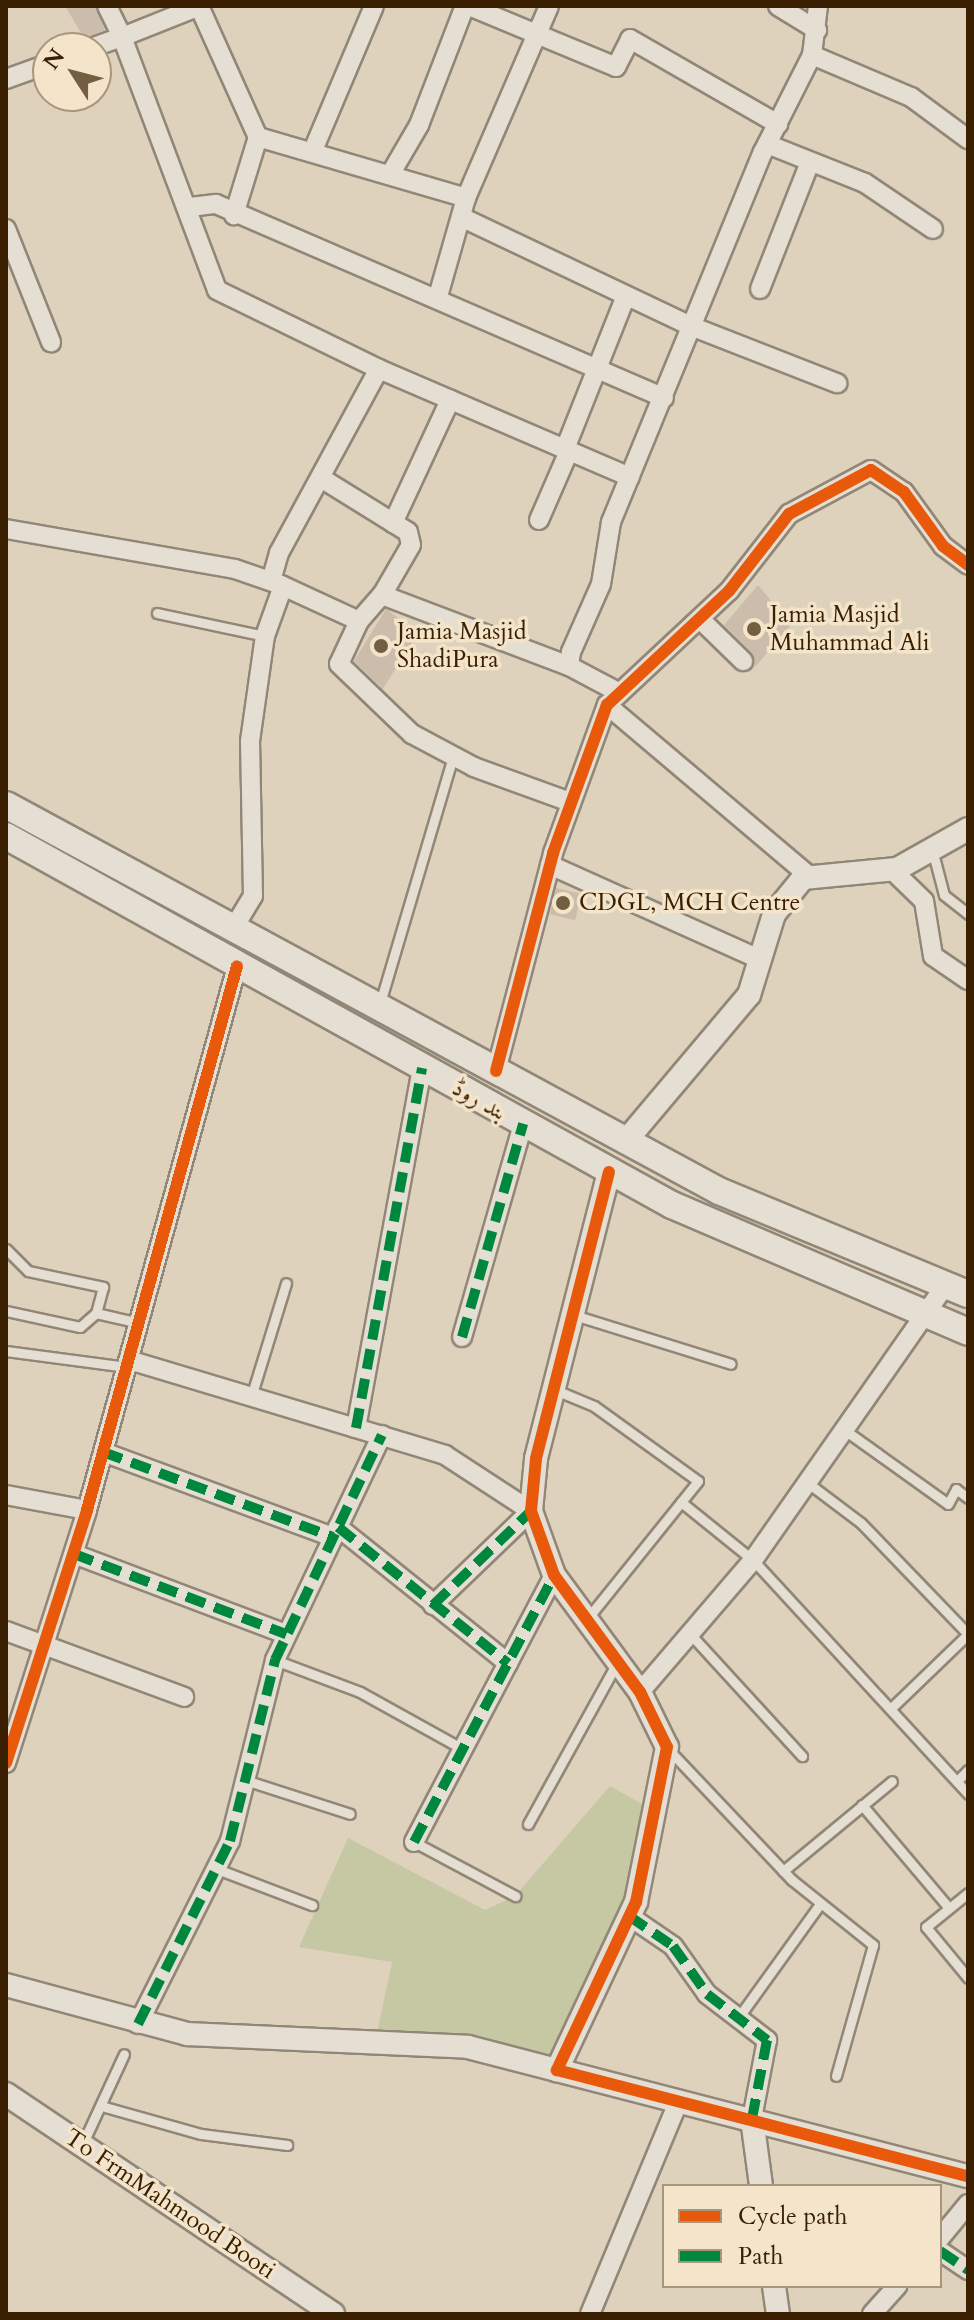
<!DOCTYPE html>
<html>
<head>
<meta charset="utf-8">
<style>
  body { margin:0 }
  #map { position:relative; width:974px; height:2320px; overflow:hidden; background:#ded2bc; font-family:Cardo,Amiri,serif }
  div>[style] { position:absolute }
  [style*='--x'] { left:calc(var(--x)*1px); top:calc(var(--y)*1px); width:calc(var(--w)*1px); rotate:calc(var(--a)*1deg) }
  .green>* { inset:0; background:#c6c7a3 }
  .building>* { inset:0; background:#ccbcab; transform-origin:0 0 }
  .roads { filter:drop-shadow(2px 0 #928777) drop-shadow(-2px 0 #928777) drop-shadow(0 2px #928777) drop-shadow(0 -2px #928777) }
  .service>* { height:9px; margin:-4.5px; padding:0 4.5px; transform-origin:4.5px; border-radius:4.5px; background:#e5ded3 }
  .minor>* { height:18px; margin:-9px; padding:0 9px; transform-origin:9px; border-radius:9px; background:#e5ded3 }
  .tertiary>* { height:22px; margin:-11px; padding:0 11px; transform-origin:11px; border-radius:11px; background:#e5ded3 }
  .secondary>* { height:26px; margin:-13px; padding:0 13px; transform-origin:13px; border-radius:13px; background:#e5ded3 }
  .quiet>* { height:10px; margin-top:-5px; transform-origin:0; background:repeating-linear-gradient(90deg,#00873e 0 20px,transparent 0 30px) }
  .cycleway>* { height:12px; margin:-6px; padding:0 6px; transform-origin:6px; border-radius:6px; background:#e8590c }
  .dots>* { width:22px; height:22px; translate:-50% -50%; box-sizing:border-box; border:4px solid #f3e4ca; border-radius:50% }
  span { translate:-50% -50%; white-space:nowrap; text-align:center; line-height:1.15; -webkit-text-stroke:7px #f3e4ca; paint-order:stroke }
  .poi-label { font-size:24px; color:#3a2001 }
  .left { translate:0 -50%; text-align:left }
  .street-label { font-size:24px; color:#3a2001 }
  .frame { position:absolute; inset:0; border:8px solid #3a2001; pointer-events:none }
  .legend { position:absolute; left:662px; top:2184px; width:280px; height:104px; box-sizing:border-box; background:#f3e4ca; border:2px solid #a9967a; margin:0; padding:10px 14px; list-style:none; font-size:24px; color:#3a2001 }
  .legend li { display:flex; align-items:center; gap:16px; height:40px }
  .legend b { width:40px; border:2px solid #a9967a }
  .north { position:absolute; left:32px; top:32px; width:80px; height:80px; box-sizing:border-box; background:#f3e4ca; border:2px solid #a9967a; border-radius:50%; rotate:306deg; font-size:22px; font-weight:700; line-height:32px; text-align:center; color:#3a2001 }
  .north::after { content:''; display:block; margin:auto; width:28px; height:36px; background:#735e42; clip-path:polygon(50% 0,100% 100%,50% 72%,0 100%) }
</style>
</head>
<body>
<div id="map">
  <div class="green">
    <div style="clip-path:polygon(610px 1786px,658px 1813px,656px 1825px,557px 2070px,468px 2047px,374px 2047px,392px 1962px,299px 1947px,348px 1838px,485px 1910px,515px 1896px)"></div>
  </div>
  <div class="building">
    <div style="clip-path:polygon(65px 6px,95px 6px,105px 30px,84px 38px)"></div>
    <div style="clip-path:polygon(758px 585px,791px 625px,755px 667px,752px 653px,724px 625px)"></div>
    <div style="clip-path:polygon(386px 609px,418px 632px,383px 689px,354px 661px)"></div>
    <div style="left:556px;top:888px;width:26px;height:27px;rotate:13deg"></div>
  </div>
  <div class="roads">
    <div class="service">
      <div style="--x:157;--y:613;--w:110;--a:12"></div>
      <div style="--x:933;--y:853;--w:43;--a:75.3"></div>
      <div style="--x:944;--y:895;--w:31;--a:38"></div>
      <div style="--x:380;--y:1003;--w:258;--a:-73.5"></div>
      <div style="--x:6;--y:1249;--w:31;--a:45"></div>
      <div style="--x:28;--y:1271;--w:77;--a:12"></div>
      <div style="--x:103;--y:1287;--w:27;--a:105"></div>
      <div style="--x:96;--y:1313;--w:21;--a:139"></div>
      <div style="--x:80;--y:1327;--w:76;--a:-167.8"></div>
      <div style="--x:96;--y:1313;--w:44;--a:13.1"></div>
      <div style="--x:574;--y:1315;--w:164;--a:17.3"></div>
      <div style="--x:6;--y:1351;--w:122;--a:7.5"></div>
      <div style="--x:553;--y:1389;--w:44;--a:22.5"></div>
      <div style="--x:594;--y:1406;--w:128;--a:35.8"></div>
      <div style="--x:698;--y:1481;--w:177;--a:128.8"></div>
      <div style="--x:251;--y:1397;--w:119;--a:-72.9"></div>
      <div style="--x:846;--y:1431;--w:125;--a:35.6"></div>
      <div style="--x:948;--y:1504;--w:17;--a:-62"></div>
      <div style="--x:956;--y:1489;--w:15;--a:37"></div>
      <div style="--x:808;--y:1483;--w:66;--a:37"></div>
      <div style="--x:861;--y:1523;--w:154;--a:46.1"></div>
      <div style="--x:968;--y:1634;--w:108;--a:136.1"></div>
      <div style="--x:681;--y:1502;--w:92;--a:38.9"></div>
      <div style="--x:753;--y:1560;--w:318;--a:47.4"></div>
      <div style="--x:692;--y:1636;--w:163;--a:47.5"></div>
      <div style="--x:275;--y:1660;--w:91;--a:20.6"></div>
      <div style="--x:360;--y:1692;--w:118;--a:29"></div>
      <div style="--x:669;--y:1750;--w:179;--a:46.6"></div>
      <div style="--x:792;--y:1880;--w:104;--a:38.7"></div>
      <div style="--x:873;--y:1945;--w:136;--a:105.8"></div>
      <div style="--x:245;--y:1780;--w:110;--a:17.9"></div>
      <div style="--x:957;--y:1781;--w:16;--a:-45"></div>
      <div style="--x:862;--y:1805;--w:135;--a:49.8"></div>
      <div style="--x:528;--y:1824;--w:184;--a:-61.1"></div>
      <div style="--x:414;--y:1842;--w:115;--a:28.1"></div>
      <div style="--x:217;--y:1869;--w:102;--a:20.8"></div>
      <div style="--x:783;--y:1871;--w:141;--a:-39.5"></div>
      <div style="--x:968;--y:1893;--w:54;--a:141"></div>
      <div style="--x:926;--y:1927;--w:66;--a:50.5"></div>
      <div style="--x:738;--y:2018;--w:140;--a:-54.3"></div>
      <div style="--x:105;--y:2107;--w:100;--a:15.7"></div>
      <div style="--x:201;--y:2134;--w:87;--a:7.3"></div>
      <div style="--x:82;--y:2145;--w:100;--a:-65.2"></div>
    </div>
    <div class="minor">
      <div style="--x:107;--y:6;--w:34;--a:64"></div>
      <div style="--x:122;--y:37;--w:84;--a:-21.7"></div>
      <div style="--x:199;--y:6;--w:144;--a:65.8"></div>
      <div style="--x:258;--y:137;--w:82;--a:107.1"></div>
      <div style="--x:469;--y:6;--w:159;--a:22.5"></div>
      <div style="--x:616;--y:67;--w:31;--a:-63"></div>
      <div style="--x:630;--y:39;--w:171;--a:29.9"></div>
      <div style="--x:778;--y:6;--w:46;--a:31.6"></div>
      <div style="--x:91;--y:48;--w:33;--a:-20"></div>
      <div style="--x:122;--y:37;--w:270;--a:69.4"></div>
      <div style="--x:217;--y:290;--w:180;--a:26"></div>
      <div style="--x:812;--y:55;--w:108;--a:23"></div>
      <div style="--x:911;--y:97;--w:71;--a:36.4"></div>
      <div style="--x:6;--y:79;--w:45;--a:-19.7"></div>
      <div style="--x:258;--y:137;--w:217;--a:16.3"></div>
      <div style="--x:466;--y:198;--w:102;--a:105.9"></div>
      <div style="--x:767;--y:144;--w:105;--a:21.7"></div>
      <div style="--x:865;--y:183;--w:82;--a:34.1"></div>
      <div style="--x:314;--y:148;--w:154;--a:-67.1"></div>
      <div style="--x:391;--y:173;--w:56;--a:-59.7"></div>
      <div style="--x:419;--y:125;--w:128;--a:-68.9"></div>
      <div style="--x:466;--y:198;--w:209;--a:-66.6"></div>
      <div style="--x:190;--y:207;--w:26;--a:-7"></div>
      <div style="--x:216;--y:204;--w:488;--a:23.4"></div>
      <div style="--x:461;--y:217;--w:257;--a:25.4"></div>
      <div style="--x:693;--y:327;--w:155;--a:21.3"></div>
      <div style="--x:6;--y:229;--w:122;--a:68.3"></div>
      <div style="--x:760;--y:289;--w:136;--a:-68.5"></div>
      <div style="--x:565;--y:449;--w:165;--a:-68.3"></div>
      <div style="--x:321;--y:478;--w:102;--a:31.8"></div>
      <div style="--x:408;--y:532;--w:13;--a:77"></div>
      <div style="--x:411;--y:545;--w:58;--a:120.1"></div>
      <div style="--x:539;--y:520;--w:75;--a:-66.5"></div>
      <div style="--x:393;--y:523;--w:136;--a:-65.1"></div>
      <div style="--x:6;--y:529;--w:232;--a:9.9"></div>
      <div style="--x:235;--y:569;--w:49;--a:19.2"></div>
      <div style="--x:271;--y:581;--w:29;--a:-74"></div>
      <div style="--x:279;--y:553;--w:209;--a:-61.5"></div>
      <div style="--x:379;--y:369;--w:273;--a:23.3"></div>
      <div style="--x:701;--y:620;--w:59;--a:44.3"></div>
      <div style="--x:359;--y:621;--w:47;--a:114.9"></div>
      <div style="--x:339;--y:664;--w:101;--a:43.8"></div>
      <div style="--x:412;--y:734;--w:70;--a:28"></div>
      <div style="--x:474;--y:767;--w:102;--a:20"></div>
      <div style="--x:620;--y:693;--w:58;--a:-152.1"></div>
      <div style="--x:569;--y:666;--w:14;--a:-82"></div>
      <div style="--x:571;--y:652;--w:74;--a:-66.2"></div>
      <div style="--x:601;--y:584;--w:63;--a:-80.8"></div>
      <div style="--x:611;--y:522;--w:400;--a:-67.7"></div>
      <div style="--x:763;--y:152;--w:109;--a:-63.2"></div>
      <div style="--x:812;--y:55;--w:49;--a:-83"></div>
      <div style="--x:607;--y:705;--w:263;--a:40.2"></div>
      <div style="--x:550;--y:865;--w:231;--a:24.2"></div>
      <div style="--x:891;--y:869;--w:46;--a:44.1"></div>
      <div style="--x:924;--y:901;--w:56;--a:80.7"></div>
      <div style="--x:933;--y:956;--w:42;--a:34.4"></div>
      <div style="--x:233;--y:929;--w:39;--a:-59"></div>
      <div style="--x:253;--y:896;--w:155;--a:-91.1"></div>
      <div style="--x:250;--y:741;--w:106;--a:-81.9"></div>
      <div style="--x:265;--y:636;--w:53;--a:-70.2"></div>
      <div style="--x:283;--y:586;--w:84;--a:24.7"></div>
      <div style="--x:359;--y:621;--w:35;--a:-49"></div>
      <div style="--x:382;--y:595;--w:200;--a:20.8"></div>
      <div style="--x:496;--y:1071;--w:225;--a:-75.3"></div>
      <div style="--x:553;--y:853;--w:158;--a:-70"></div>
      <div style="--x:607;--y:705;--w:167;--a:-43.1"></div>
      <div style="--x:729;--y:591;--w:98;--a:-52.1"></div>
      <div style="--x:789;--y:514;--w:93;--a:-28.2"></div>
      <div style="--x:871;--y:470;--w:40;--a:34"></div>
      <div style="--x:904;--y:492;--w:67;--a:54.2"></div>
      <div style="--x:943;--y:546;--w:31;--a:37"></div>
      <div style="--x:462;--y:1337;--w:222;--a:-74"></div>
      <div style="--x:129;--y:1360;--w:330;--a:16.7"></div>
      <div style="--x:445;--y:1455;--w:103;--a:33.1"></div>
      <div style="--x:531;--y:1511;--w:136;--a:136.2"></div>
      <div style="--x:356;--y:1428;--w:366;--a:-79.6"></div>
      <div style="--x:103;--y:1452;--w:245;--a:20.3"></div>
      <div style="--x:6;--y:1495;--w:82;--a:10.5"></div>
      <div style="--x:338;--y:1527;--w:218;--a:38.7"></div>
      <div style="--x:74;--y:1554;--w:227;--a:20.7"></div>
      <div style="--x:6;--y:1631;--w:190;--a:20.3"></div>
      <div style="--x:640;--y:1692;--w:174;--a:-49.4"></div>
      <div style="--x:753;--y:1560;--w:337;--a:-55"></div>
      <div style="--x:6;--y:1763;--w:266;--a:-72.2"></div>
      <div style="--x:87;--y:1510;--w:564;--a:-74.58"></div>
      <div style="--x:414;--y:1842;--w:301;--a:-62.3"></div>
      <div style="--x:629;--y:1916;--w:53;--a:34.3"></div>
      <div style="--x:673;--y:1946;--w:59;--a:54.7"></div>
      <div style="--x:707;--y:1994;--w:76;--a:37.5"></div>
      <div style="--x:767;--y:2040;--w:80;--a:100.8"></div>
      <div style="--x:138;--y:2024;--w:205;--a:-63.3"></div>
      <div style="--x:230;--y:1841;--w:187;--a:-76"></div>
      <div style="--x:275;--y:1660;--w:249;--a:-64.6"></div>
      <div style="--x:940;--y:2238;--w:44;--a:-50.5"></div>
      <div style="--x:940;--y:2251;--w:34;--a:34"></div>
      <div style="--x:590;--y:2314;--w:232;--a:-67.4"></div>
      <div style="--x:872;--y:2314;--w:38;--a:-48"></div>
    </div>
    <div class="tertiary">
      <div style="--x:625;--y:1142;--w:192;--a:-49.9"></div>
      <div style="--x:749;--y:995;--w:85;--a:-72.8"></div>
      <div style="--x:774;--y:914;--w:46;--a:-51.1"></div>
      <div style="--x:803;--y:878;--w:94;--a:-5.5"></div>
      <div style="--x:897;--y:869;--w:81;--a:-29.4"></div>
      <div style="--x:609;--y:1172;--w:296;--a:104.3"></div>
      <div style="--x:536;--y:1459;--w:52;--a:95.5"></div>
      <div style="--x:531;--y:1511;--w:68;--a:70.2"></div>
      <div style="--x:554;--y:1575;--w:145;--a:53.7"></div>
      <div style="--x:640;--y:1692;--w:61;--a:63.9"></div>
      <div style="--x:667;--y:1747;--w:158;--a:101.3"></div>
      <div style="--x:636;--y:1902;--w:186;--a:115.2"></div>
      <div style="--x:557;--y:2070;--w:424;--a:14.5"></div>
      <div style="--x:6;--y:1985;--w:188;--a:15.1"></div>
      <div style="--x:187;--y:2034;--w:281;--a:2.6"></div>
      <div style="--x:468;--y:2047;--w:92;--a:14.5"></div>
      <div style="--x:6;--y:2094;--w:394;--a:33.9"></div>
      <div style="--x:752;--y:2119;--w:68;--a:82.3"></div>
      <div style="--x:774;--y:2286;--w:28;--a:82"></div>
    </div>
    <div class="secondary">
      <div style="--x:6;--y:805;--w:811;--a:28.43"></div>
      <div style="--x:719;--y:1191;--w:269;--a:22.5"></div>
      <div style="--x:6;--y:836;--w:761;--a:28.99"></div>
      <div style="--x:672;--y:1205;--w:322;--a:23.2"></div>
    </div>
  </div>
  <div class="quiet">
    <div style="--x:462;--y:1337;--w:222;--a:-74"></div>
    <div style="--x:356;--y:1428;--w:366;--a:-79.6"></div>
    <div style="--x:103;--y:1452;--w:245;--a:20.3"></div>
    <div style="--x:338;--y:1527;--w:218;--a:38.7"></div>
    <div style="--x:74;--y:1554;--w:227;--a:20.7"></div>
    <div style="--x:433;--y:1605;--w:136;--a:-43.8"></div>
    <div style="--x:414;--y:1842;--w:301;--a:-62.3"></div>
    <div style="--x:629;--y:1916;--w:53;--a:34.3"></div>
    <div style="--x:673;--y:1946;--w:59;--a:54.7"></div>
    <div style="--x:707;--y:1994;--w:76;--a:37.5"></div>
    <div style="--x:767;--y:2040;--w:80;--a:100.8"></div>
    <div style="--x:138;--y:2024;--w:205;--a:-63.3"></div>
    <div style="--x:230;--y:1841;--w:187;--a:-76"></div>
    <div style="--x:275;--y:1660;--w:249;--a:-64.6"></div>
    <div style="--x:940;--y:2251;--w:34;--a:34"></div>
  </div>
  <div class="cycleway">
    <div style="--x:496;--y:1071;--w:225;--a:-75.3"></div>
    <div style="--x:553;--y:853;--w:158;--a:-70"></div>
    <div style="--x:607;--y:705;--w:167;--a:-43.1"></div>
    <div style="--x:729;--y:591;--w:98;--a:-52.1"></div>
    <div style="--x:789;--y:514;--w:93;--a:-28.2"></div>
    <div style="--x:871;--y:470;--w:40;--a:34"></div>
    <div style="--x:904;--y:492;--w:67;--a:54.2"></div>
    <div style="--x:943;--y:546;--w:31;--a:37"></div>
    <div style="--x:609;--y:1172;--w:296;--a:104.3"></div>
    <div style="--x:536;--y:1459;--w:52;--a:95.5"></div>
    <div style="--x:531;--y:1511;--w:68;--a:70.2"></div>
    <div style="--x:554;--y:1575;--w:145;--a:53.7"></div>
    <div style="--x:640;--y:1692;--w:61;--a:63.9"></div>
    <div style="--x:667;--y:1747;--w:158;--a:101.3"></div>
    <div style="--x:636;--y:1902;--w:186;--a:115.2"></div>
    <div style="--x:557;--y:2070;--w:424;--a:14.5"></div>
    <div style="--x:6;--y:1763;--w:266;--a:-72.2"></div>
    <div style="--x:87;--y:1510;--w:564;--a:-74.58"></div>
  </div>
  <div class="dots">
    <div style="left:754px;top:629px;background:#735e42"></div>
    <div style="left:381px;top:646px;background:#735e42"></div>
    <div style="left:563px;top:903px;background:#735e42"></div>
  </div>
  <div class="poi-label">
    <span class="left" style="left:770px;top:629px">Jamia Masjid<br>Muhammad Ali</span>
    <span class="left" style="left:397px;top:646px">Jamia Masjid<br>ShadiPura</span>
    <span class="left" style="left:579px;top:903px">CDGL, MCH Centre</span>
  </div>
  <div class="street-label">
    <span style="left:479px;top:1100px;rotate:29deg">بند روڈ</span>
    <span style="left:170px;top:2204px;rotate:34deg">To FrmMahmood Booti</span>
  </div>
  <div class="frame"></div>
  <ul class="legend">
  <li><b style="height:10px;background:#e8590c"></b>Cycle path</li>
  <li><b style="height:10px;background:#00873e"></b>Path</li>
  </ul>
  <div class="north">N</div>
</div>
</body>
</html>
